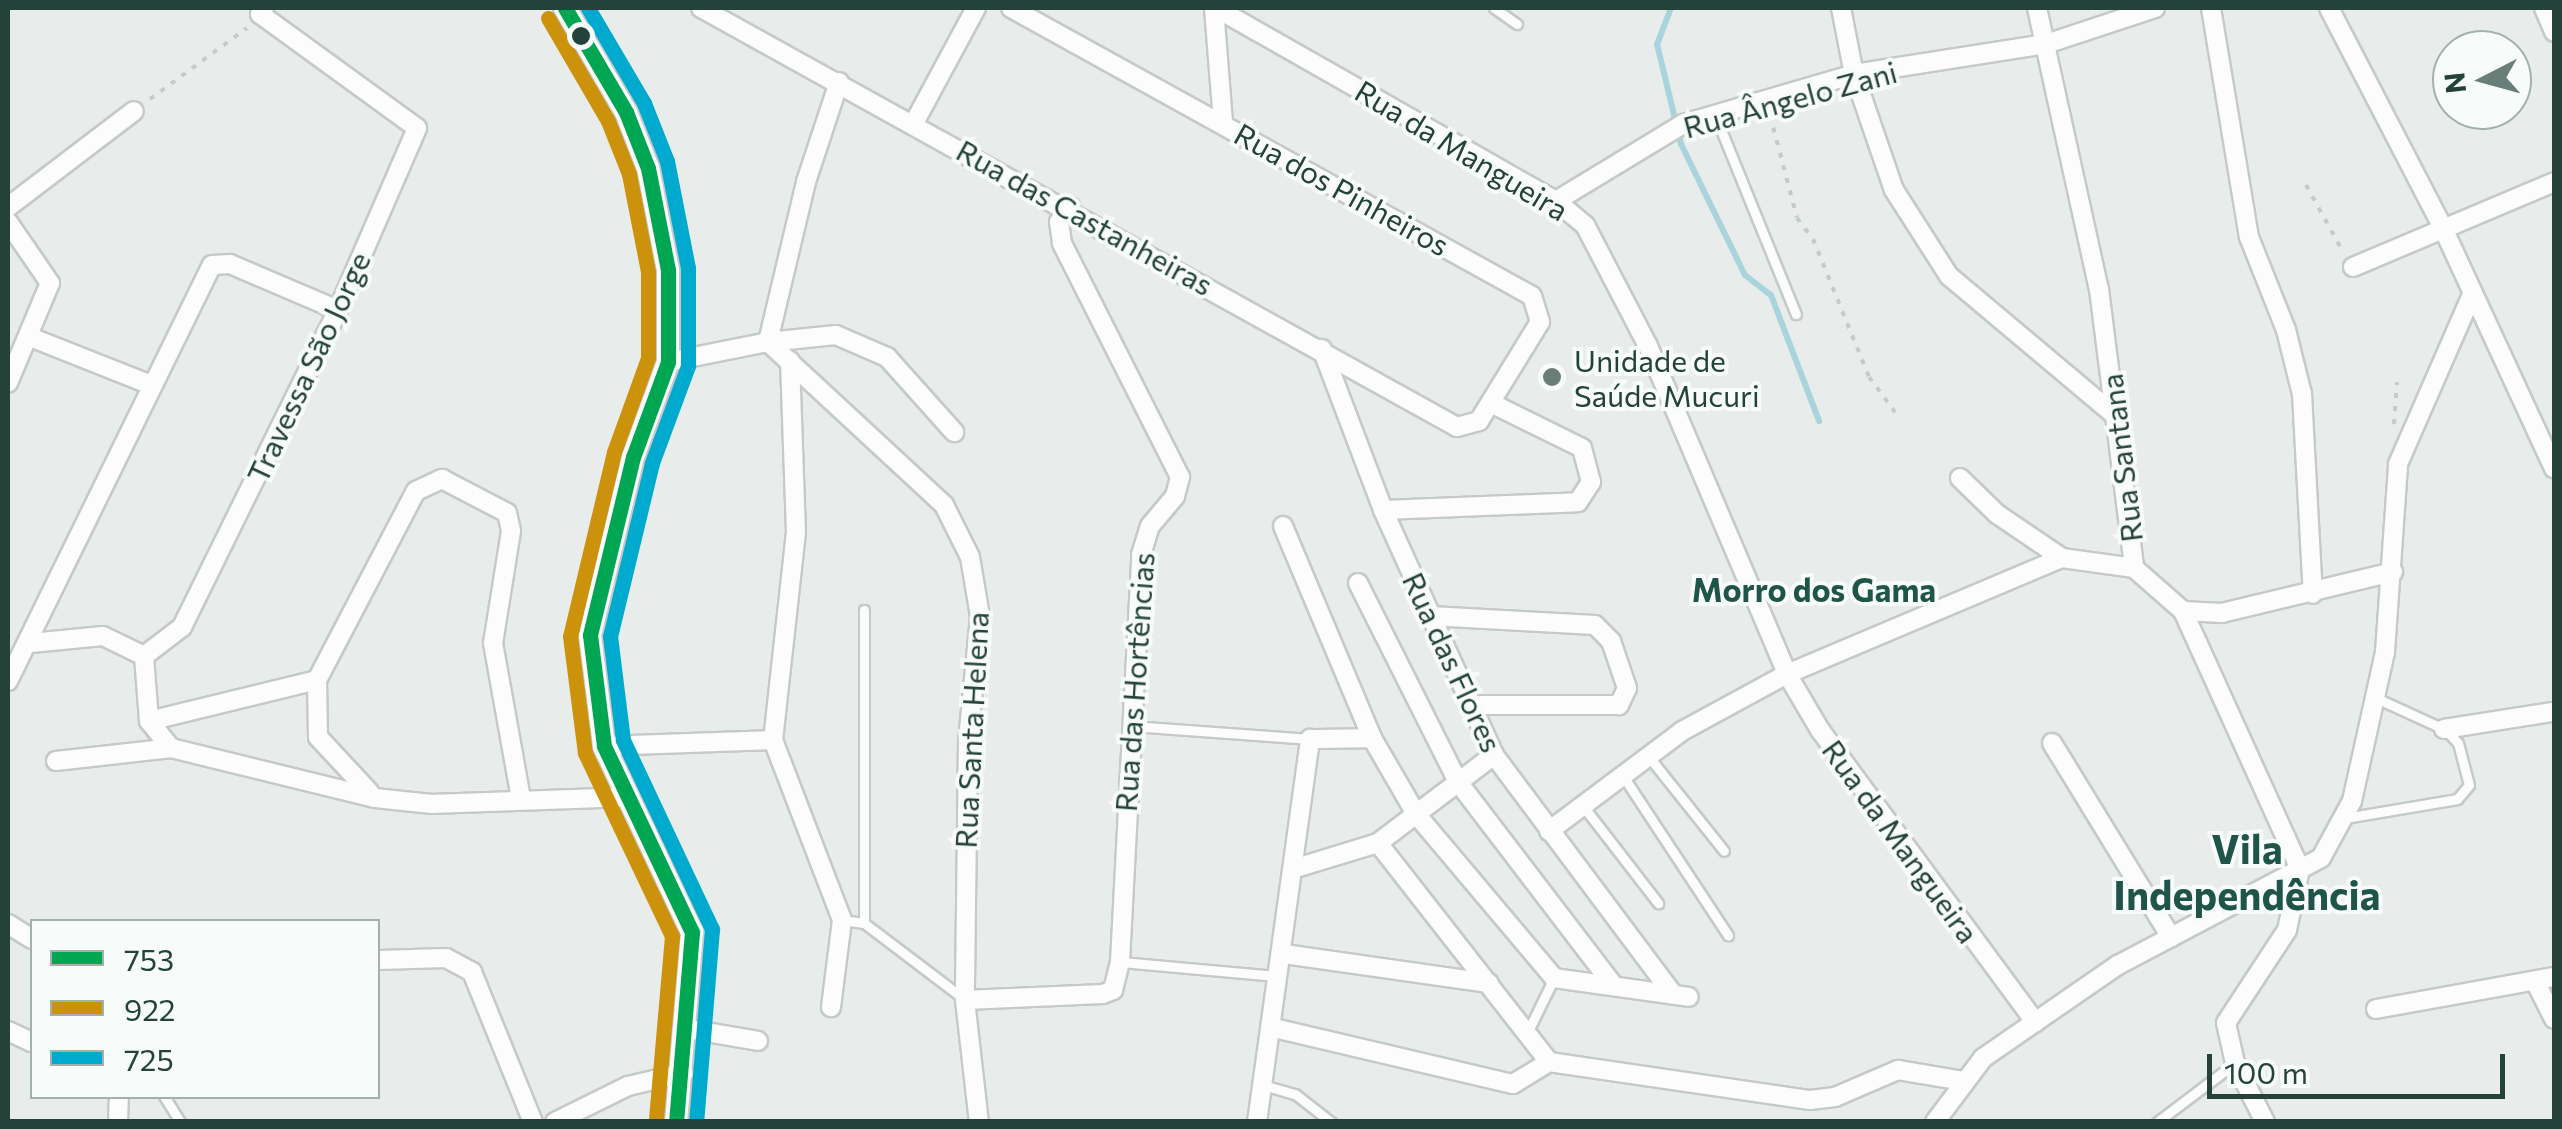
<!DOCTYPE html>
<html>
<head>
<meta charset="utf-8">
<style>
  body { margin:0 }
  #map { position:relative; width:2562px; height:1129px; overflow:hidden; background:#e8edeb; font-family:Commissioner,sans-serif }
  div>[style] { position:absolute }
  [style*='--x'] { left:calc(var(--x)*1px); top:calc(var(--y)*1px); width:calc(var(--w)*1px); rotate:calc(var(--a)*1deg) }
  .stream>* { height:6px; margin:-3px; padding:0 3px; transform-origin:3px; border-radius:3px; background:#a9d4db }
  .path>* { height:4px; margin-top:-2px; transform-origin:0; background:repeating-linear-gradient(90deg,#c3ccca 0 5px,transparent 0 13px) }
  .roads { filter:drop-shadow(2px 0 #c5cac8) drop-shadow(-2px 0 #c5cac8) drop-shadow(0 2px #c5cac8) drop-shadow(0 -2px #c5cac8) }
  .service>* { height:9px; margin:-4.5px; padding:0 4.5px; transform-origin:4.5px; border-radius:4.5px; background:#fcfcfc }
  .minor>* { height:18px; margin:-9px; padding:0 9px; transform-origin:9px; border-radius:9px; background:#fcfcfc }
  .tertiary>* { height:22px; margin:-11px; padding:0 11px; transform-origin:11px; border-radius:11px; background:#fcfcfc }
  .bus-1>* { height:15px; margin:-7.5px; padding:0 7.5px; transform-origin:7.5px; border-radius:7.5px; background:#00a651 }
  .bus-2>* { height:15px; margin:-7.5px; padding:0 7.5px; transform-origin:7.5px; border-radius:7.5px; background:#cd920c }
  .bus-3>* { height:15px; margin:-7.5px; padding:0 7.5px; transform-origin:7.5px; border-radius:7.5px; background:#00a9ce }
  .dots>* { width:28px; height:28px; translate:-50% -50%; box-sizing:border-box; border:5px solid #f7fbf9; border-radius:50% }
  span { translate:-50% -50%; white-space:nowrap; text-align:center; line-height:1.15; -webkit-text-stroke:8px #f7fbf9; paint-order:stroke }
  .street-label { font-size:30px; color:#24423a }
  .poi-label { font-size:30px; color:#24423a }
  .left { translate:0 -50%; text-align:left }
  .neighbourhood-label { font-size:32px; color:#1f5548; font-weight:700 }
  .district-label { font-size:40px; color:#1f5548; font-weight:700 }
  .frame { position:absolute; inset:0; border:10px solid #24423a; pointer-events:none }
  .legend { position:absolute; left:30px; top:919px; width:350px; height:180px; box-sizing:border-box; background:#f7fbf9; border:2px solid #a3b1ad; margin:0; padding:12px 18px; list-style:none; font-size:30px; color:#24423a }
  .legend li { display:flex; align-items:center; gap:20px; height:50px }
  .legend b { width:50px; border:2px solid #a3b1ad }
  .north { position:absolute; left:2432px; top:30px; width:100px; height:100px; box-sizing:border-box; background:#f7fbf9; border:2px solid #a3b1ad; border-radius:50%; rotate:264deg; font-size:28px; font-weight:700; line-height:40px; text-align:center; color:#24423a }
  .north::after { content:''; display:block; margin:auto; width:35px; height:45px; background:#697e78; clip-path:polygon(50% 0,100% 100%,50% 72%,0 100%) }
  .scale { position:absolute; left:2207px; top:1054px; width:298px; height:45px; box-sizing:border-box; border:5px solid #24423a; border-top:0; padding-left:12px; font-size:30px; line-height:35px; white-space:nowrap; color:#24423a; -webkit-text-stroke:8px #f7fbf9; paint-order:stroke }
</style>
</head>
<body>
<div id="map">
  <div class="stream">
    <div style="--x:1671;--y:8;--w:39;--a:111"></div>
    <div style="--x:1657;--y:44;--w:103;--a:76.5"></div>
    <div style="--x:1681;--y:144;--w:146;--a:64"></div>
    <div style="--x:1745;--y:275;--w:33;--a:38"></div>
    <div style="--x:1771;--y:295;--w:135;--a:69.1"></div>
  </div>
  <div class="path">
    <div style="--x:150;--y:99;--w:120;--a:-36.2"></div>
    <div style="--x:1770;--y:115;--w:106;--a:75.3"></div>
    <div style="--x:1797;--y:218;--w:26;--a:53"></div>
    <div style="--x:1813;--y:239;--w:149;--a:67.9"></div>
    <div style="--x:1869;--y:377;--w:44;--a:53.4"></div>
    <div style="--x:2306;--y:185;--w:74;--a:61"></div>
    <div style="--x:2394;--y:424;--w:42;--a:-85.9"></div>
  </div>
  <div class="roads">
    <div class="service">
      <div style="--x:1494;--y:8;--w:28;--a:35"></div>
      <div style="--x:1715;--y:115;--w:215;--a:67.9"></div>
      <div style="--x:864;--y:610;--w:313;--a:90"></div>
      <div style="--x:1133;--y:726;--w:177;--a:4.2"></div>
      <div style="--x:1649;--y:757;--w:120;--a:51.4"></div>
      <div style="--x:1623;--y:776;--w:191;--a:56.6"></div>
      <div style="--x:1583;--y:806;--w:123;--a:52.3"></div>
      <div style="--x:2345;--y:818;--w:114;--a:-9.6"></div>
      <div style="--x:2457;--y:799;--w:18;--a:-49"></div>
      <div style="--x:2469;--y:785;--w:43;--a:-104.7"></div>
      <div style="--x:2458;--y:743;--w:18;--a:-133"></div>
      <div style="--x:2446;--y:730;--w:79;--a:-155.4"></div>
      <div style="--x:842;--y:920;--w:22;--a:8"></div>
      <div style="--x:864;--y:923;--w:126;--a:37.2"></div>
      <div style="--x:1120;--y:962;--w:158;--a:5.1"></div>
      <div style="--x:1527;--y:1033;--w:61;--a:-63.9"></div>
      <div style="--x:1263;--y:1085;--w:33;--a:16"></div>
      <div style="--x:1295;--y:1094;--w:46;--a:37.9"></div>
      <div style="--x:164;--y:1096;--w:31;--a:58"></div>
      <div style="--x:2157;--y:1122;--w:98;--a:-37.1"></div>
    </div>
    <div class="minor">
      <div style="--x:701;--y:8;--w:864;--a:29"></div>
      <div style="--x:1457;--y:427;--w:23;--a:-15"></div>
      <div style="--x:1479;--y:421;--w:116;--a:-58.4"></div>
      <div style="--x:1540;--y:322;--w:27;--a:-107"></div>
      <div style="--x:1532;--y:296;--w:595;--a:-151.07"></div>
      <div style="--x:1214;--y:8;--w:114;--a:85.5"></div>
      <div style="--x:1216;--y:8;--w:391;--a:29.6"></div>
      <div style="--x:1556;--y:201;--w:38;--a:40"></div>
      <div style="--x:1585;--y:225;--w:136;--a:62.5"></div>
      <div style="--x:1648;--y:346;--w:356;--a:67"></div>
      <div style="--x:1787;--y:674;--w:65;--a:59.5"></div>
      <div style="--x:1820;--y:730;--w:363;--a:53.6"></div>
      <div style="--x:1841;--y:8;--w:67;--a:78.9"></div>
      <div style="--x:1854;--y:74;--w:123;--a:71"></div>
      <div style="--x:1894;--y:190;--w:102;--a:57.4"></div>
      <div style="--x:1949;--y:276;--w:219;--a:40"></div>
      <div style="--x:2037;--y:8;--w:288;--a:77.6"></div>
      <div style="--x:2099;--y:289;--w:281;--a:82.8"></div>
      <div style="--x:2134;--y:568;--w:65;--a:41.3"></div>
      <div style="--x:2183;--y:611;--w:283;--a:65.6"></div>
      <div style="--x:2300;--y:869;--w:62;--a:102"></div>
      <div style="--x:2287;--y:930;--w:111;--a:123.3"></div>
      <div style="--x:2226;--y:1023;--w:41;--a:77.3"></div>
      <div style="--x:2235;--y:1063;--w:66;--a:63"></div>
      <div style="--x:2211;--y:8;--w:232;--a:80.6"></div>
      <div style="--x:2249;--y:237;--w:100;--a:68.3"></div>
      <div style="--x:2286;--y:330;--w:66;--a:76"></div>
      <div style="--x:2302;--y:394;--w:200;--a:86.9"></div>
      <div style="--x:2329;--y:8;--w:246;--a:62.6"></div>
      <div style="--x:2442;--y:226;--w:267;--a:65.2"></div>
      <div style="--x:2544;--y:8;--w:26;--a:67"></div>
      <div style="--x:839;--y:82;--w:105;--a:108.3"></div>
      <div style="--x:806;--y:182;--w:164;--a:103.4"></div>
      <div style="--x:768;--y:342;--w:68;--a:-5.9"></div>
      <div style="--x:836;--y:335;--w:56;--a:23.3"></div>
      <div style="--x:887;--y:357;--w:101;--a:48.2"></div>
      <div style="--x:914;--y:123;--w:131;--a:-61.7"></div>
      <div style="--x:1556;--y:201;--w:149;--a:-31.2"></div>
      <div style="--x:1683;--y:124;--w:178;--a:-16.3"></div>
      <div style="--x:1854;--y:74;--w:194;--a:-8.9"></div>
      <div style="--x:2046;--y:44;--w:115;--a:-18.3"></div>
      <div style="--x:8;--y:207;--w:158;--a:-37.3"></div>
      <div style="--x:8;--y:222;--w:74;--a:55.5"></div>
      <div style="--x:50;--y:283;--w:108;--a:112.8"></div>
      <div style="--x:2353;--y:267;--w:218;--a:-22.9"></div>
      <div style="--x:30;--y:337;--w:128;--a:21.6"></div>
      <div style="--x:1322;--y:349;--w:172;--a:69.2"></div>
      <div style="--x:1383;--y:510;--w:269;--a:65.6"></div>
      <div style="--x:1494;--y:755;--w:299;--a:53.2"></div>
      <div style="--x:790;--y:361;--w:171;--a:88"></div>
      <div style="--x:796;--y:532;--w:209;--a:96.3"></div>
      <div style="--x:773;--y:740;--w:193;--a:69"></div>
      <div style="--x:842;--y:920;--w:88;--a:97.2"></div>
      <div style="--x:668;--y:362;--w:102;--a:-11.3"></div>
      <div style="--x:768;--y:342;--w:240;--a:42.8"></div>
      <div style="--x:944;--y:505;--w:58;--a:63.4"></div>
      <div style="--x:970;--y:557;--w:60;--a:80.4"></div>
      <div style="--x:980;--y:616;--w:126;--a:95.5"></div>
      <div style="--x:968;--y:741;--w:259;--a:90.7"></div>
      <div style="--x:965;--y:1000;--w:123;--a:83.5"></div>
      <div style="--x:1960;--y:478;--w:52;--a:44.2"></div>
      <div style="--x:1997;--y:514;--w:78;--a:34.1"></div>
      <div style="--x:1383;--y:510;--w:195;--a:-2.3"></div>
      <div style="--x:1578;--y:502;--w:24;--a:-57"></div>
      <div style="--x:1591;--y:482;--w:35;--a:-105"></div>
      <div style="--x:1582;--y:448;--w:102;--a:-153.7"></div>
      <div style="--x:1283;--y:526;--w:230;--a:67.2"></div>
      <div style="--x:1372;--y:738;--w:88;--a:59.9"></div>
      <div style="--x:1416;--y:814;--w:214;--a:49.9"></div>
      <div style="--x:1554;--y:978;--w:136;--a:8"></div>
      <div style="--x:1358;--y:583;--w:223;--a:63.3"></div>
      <div style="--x:1458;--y:782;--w:257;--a:52.6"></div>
      <div style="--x:2183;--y:611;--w:39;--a:3"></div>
      <div style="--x:2222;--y:613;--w:176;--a:-13.5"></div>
      <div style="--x:1430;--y:616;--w:165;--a:3.1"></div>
      <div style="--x:1595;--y:625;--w:23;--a:45"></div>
      <div style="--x:1611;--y:641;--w:50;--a:71.2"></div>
      <div style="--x:1627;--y:688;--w:19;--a:115"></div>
      <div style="--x:1619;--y:705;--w:150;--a:180"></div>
      <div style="--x:31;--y:643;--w:72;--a:-5.6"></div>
      <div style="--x:103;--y:636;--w:46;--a:26"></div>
      <div style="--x:144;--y:656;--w:48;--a:-37.3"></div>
      <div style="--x:182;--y:627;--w:353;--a:-63.8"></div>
      <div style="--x:338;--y:310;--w:198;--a:-66.5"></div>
      <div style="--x:417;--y:128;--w:194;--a:-144"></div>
      <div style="--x:260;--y:14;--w:7;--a:-56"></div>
      <div style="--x:144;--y:656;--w:65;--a:85.6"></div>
      <div style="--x:149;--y:721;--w:35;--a:51"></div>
      <div style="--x:317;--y:680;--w:57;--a:89"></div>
      <div style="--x:318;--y:737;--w:76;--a:47.1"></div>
      <div style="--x:8;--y:681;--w:463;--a:-63.9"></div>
      <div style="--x:212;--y:265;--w:18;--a:-3"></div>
      <div style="--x:230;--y:264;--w:117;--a:23.1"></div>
      <div style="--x:149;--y:721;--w:173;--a:-13.7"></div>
      <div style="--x:317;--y:680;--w:213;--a:-62.4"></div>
      <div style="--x:416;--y:491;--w:29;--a:-25"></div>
      <div style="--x:442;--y:479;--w:73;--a:27.6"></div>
      <div style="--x:507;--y:513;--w:18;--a:77"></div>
      <div style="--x:511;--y:531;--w:113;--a:99.1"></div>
      <div style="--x:493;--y:643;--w:158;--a:79.8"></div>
      <div style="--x:2444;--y:729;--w:110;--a:-8.9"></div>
      <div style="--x:2052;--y:743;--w:228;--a:58.5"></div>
      <div style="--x:604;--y:746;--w:169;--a:-2"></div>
      <div style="--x:56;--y:761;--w:116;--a:-6.4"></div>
      <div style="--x:171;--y:748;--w:210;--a:13.8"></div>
      <div style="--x:375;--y:798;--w:57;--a:6"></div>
      <div style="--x:432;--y:804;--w:197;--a:-2"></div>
      <div style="--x:1549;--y:831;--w:166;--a:-36.9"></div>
      <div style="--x:1682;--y:731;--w:119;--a:-28.5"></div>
      <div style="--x:1787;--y:674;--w:298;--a:-22.9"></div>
      <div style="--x:2062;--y:558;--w:73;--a:7.9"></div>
      <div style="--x:1378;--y:843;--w:278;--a:52"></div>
      <div style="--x:1549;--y:1062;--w:264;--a:8.3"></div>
      <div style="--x:1810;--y:1100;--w:25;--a:-7"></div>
      <div style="--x:1835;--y:1097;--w:69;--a:-23.2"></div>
      <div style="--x:1898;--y:1070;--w:67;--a:9.5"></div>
      <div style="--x:1296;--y:868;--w:86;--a:-17"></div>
      <div style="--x:1378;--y:843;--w:146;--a:-37.2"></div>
      <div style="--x:8;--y:924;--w:28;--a:32"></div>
      <div style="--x:1284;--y:954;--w:207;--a:8.1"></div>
      <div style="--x:378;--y:960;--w:68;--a:-1.7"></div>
      <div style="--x:446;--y:958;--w:30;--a:28"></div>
      <div style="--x:472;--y:972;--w:162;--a:67.9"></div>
      <div style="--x:2536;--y:983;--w:40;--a:63.4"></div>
      <div style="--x:965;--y:1000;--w:138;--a:-2.5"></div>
      <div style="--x:1103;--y:994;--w:11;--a:-22"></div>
      <div style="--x:1113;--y:990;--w:29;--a:-76"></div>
      <div style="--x:1120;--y:962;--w:408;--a:-87"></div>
      <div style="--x:1141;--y:555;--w:30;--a:-73"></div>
      <div style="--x:1150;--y:526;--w:39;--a:-50"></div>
      <div style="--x:1175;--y:496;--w:20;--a:-75"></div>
      <div style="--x:1180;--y:477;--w:262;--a:-116.8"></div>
      <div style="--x:1062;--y:243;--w:21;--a:-98"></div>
      <div style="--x:1059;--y:222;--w:19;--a:-54"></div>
      <div style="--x:2376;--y:1009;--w:181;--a:-10.2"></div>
      <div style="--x:1274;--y:1028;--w:245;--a:13.2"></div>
      <div style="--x:1513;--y:1084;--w:42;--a:-31.4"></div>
      <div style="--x:688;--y:1029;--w:71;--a:9.7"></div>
      <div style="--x:8;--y:1031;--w:26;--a:25"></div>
      <div style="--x:118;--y:1122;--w:26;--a:-88"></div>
      <div style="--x:555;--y:1122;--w:81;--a:-26.3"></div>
      <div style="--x:628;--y:1086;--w:57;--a:-13.1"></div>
      <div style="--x:1257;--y:1122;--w:387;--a:-82.1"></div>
      <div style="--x:1310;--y:739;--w:62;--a:-0.9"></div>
      <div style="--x:1935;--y:1122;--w:80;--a:-53.1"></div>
      <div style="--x:1983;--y:1058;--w:164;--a:-34.6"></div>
      <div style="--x:2118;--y:965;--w:229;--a:-27.8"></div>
      <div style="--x:2321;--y:858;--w:65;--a:-61.5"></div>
      <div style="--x:2352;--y:801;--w:153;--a:-77.5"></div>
      <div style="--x:2385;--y:652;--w:188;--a:-86"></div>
      <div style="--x:2398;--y:464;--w:184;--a:-66.4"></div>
    </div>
    <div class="tertiary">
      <div style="--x:565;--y:8;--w:121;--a:59.6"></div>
      <div style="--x:626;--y:112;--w:60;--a:68.6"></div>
      <div style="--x:648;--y:168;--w:104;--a:78.9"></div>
      <div style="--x:668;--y:270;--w:92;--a:90"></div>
      <div style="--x:668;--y:362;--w:101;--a:110.2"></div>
      <div style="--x:633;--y:457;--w:183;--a:103.6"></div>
      <div style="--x:590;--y:635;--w:112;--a:82.8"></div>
      <div style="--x:604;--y:746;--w:206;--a:64.7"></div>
      <div style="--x:692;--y:932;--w:191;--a:94.8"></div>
    </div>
  </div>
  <div class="bus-1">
    <div style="--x:565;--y:8;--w:121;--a:59.6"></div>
    <div style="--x:626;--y:112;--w:60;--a:68.6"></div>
    <div style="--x:648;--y:168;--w:104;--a:78.9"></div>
    <div style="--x:668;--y:270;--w:92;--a:90"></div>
    <div style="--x:668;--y:362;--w:101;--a:110.2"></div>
    <div style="--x:633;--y:457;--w:183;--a:103.6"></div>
    <div style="--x:590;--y:635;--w:112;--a:82.8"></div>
    <div style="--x:604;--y:746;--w:206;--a:64.7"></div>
    <div style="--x:692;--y:932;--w:191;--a:94.8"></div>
  </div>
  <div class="bus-2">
    <div style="--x:548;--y:18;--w:119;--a:59.8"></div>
    <div style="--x:608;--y:121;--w:57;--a:68.4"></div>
    <div style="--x:629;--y:174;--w:100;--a:79"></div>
    <div style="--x:648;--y:272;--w:86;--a:90"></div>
    <div style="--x:648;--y:358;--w:100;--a:109.9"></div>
    <div style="--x:614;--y:452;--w:189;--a:103.4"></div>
    <div style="--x:570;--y:636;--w:118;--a:82.7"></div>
    <div style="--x:585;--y:753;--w:203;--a:64.6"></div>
    <div style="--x:672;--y:936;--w:185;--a:95"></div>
  </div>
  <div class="bus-3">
    <div style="--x:588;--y:8;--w:110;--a:59.5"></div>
    <div style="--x:644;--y:103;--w:62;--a:68.4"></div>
    <div style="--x:667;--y:161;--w:109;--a:78.9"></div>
    <div style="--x:688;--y:268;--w:98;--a:90"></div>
    <div style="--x:688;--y:366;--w:103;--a:110.4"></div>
    <div style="--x:652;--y:463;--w:178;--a:103.6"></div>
    <div style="--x:610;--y:636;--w:105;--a:82.9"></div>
    <div style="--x:623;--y:740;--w:209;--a:64.8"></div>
    <div style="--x:712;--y:929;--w:194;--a:94.7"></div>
  </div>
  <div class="dots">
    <div style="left:581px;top:36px;background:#24423a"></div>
    <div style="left:1552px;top:377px;background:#697e78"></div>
  </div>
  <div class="street-label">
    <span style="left:1790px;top:99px;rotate:-15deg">Rua Ângelo Zani</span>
    <span style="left:1462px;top:150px;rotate:31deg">Rua da Mangueira</span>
    <span style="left:1342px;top:189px;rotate:29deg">Rua dos Pinheiros</span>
    <span style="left:1085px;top:217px;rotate:29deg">Rua das Castanheiras</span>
    <span style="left:308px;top:367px;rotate:-65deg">Travessa São Jorge</span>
    <span style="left:2121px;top:458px;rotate:-97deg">Rua Santana</span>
    <span style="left:1453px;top:662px;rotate:65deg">Rua das Flores</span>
    <span style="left:1134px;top:682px;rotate:-86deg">Rua das Hortências</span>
    <span style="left:971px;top:730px;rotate:-87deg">Rua Santa Helena</span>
    <span style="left:1901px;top:841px;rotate:54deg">Rua da Mangueira</span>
  </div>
  <div class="poi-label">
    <span class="left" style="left:1574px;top:377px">Unidade de<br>Saúde Mucuri</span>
  </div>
  <div class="neighbourhood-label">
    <span style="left:1814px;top:589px">Morro dos Gama</span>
  </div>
  <div class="district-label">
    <span style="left:2247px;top:871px">Vila<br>Independência</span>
  </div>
  <div class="frame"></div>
  <ul class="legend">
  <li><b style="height:12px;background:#00a651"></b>753</li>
  <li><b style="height:12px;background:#cd920c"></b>922</li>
  <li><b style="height:12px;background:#00a9ce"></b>725</li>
  </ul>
  <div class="north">N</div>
  <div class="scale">100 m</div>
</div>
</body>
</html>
